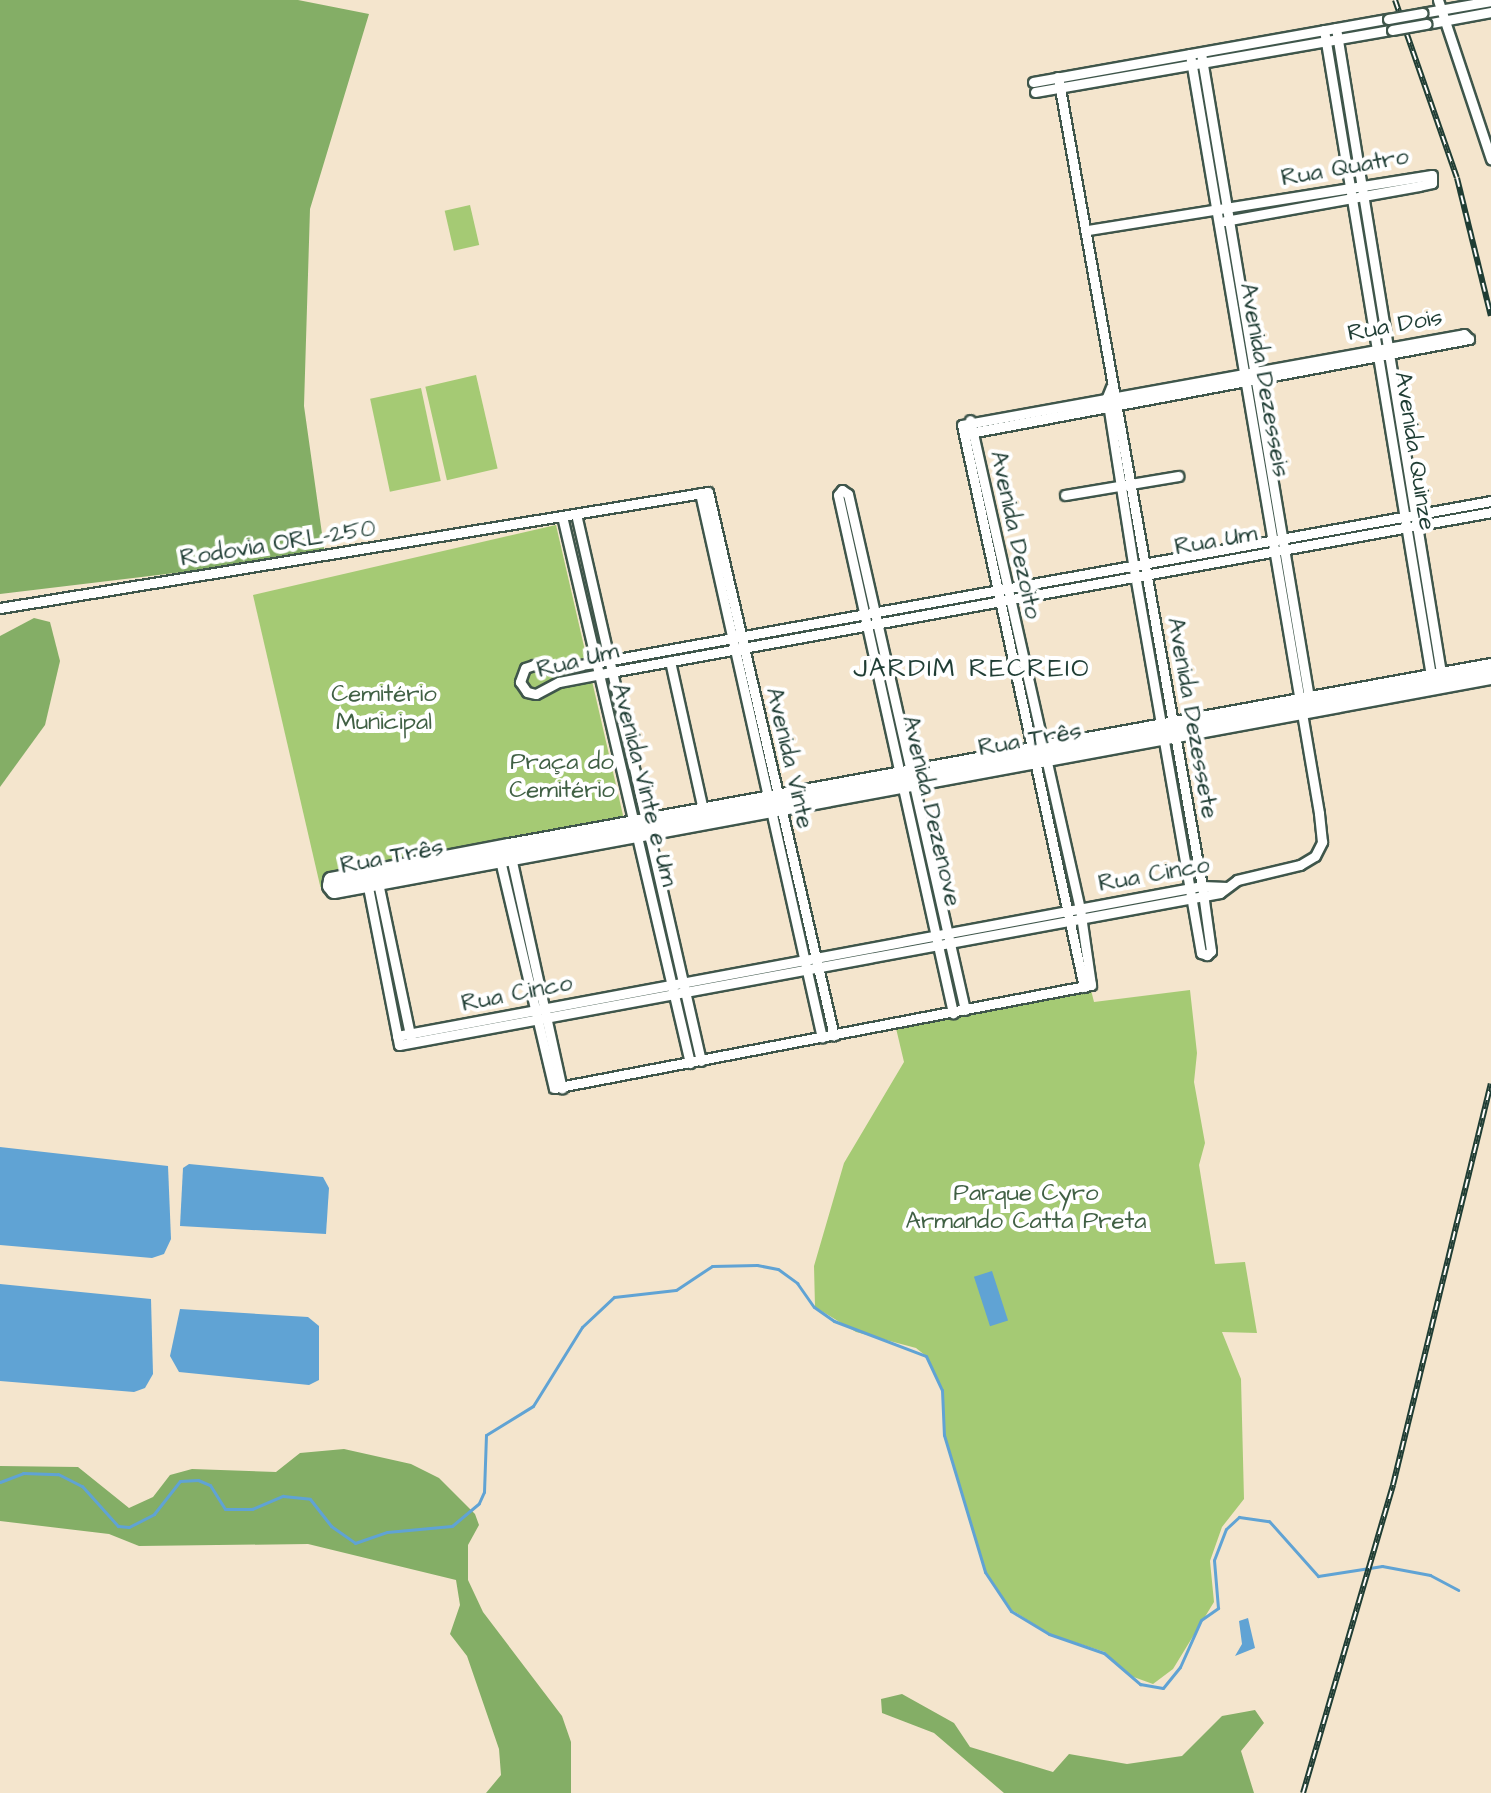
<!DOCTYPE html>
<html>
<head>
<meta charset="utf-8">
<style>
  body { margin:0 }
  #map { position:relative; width:1491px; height:1793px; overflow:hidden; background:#f4e5cd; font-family:"Architects Daughter",sans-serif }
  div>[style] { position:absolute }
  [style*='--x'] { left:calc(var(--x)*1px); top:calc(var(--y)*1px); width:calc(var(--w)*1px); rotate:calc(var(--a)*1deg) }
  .green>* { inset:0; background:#a5ca74; transform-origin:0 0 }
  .forest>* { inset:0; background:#84ae66 }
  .water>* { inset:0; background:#60a3d4; transform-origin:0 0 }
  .stream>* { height:3px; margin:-1.5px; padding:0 1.5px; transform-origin:1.5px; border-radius:1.5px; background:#60a3d4 }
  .roads { filter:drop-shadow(2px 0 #3f564b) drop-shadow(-2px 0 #3f564b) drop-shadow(0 2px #3f564b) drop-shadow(0 -2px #3f564b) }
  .street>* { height:9px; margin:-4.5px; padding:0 4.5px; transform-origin:4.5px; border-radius:4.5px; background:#fff }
  .secondary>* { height:14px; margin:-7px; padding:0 7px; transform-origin:7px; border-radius:7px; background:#fff }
  .rail>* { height:6px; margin-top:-3px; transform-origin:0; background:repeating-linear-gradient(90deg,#fff 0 9px,#1f3d34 0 18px); box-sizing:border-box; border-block:2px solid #1f3d34 }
  .bridges { filter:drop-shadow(2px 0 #3f564b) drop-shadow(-2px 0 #3f564b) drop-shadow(0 2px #3f564b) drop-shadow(0 -2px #3f564b) }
  .street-bridge>* { height:9px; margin:-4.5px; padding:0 4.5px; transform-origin:4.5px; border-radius:4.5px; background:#fff }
  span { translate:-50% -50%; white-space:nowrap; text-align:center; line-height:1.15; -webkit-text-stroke:8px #fff; paint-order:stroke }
  .street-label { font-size:24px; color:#1f3d34 }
  .park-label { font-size:24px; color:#406044 }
  .neighbourhood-label { font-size:26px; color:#1f3d34; letter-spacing:2px }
</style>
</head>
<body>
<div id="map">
  <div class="green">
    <div style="left:470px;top:205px;width:41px;height:26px;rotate:77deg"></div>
    <div style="left:476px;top:375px;width:96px;height:52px;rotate:77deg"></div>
    <div style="left:421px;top:388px;width:95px;height:52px;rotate:78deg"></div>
    <div style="left:556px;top:525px;width:300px;height:311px;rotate:77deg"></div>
    <div style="clip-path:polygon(1090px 986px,1094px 1002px,1190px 990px,1197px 1053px,1194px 1082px,1205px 1143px,1199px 1165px,1215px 1264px,1245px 1262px,1257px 1333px,1222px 1332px,1241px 1379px,1244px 1499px,1222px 1527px,1210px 1561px,1214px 1602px,1173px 1669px,1153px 1684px,1128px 1675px,1105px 1652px,1049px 1634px,1012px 1610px,985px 1572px,944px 1435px,942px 1390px,926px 1356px,916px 1348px,856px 1332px,815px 1307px,814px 1266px,844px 1163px,904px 1062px,895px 1024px)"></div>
  </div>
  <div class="forest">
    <div style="clip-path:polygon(0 0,298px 0,369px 14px,310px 209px,304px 406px,325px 555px,0 594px)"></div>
    <div style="clip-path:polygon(34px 618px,50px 622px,60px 661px,45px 725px,0 787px,0 636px)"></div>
    <div style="clip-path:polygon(344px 1449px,411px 1464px,439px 1478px,475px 1514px,479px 1525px,468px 1545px,468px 1580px,483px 1612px,562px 1716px,571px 1742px,571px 1793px,486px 1793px,501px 1775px,499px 1749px,467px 1656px,450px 1634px,460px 1605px,456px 1580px,308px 1544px,139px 1546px,109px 1534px,0 1521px,0 1466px,78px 1467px,129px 1508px,153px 1497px,170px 1475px,192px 1469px,276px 1472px,300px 1453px)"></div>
    <div style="clip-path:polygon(902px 1694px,954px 1723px,970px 1747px,1053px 1772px,1069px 1754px,1127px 1764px,1182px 1756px,1222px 1716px,1255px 1710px,1264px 1723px,1241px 1751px,1254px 1793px,1004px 1793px,934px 1733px,882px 1713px,881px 1699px)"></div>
  </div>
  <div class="water">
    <div style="clip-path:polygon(0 1147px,168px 1166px,171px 1239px,164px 1254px,152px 1258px,0 1245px)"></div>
    <div style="clip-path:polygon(189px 1164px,323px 1177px,329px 1188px,326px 1234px,180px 1226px,183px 1168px)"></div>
    <div style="left:992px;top:1271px;width:52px;height:19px;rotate:72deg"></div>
    <div style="clip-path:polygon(0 1284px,151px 1299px,153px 1374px,145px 1388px,134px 1392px,0 1381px)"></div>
    <div style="clip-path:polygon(180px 1309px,308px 1317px,319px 1326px,319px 1380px,309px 1385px,179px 1372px,170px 1356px)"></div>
    <div style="clip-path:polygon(1248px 1618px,1255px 1648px,1235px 1656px,1242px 1644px,1239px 1621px)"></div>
  </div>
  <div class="stream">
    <div style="--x:0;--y:1482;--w:25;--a:-21"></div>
    <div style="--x:23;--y:1473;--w:35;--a:2"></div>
    <div style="--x:58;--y:1474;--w:27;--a:27"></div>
    <div style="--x:82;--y:1486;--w:54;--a:48"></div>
    <div style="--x:118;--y:1526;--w:11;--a:5"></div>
    <div style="--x:129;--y:1527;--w:28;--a:-27"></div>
    <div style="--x:154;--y:1514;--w:42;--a:-51.8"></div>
    <div style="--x:180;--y:1481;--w:18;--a:-3"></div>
    <div style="--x:198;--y:1480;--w:13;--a:23"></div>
    <div style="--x:210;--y:1485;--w:28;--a:58"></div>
    <div style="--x:225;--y:1509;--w:27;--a:0"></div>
    <div style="--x:252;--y:1509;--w:34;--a:-23"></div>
    <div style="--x:283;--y:1496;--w:27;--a:6"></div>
    <div style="--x:310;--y:1499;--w:34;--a:52"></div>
    <div style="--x:331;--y:1526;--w:29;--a:35"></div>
    <div style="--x:355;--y:1543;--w:34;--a:-19"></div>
    <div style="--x:387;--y:1532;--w:65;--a:-5.3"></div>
    <div style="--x:452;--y:1526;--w:35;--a:-40"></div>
    <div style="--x:479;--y:1503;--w:12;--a:-66"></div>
    <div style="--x:484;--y:1492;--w:57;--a:-88"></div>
    <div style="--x:486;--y:1435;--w:55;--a:-31.7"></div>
    <div style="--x:533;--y:1406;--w:93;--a:-58.2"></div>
    <div style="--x:582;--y:1327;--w:44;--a:-43.2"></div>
    <div style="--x:614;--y:1297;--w:62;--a:-6.4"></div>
    <div style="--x:676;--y:1290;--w:43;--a:-33.7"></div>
    <div style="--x:712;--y:1266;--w:45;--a:-1.3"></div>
    <div style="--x:757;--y:1265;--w:21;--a:11"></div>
    <div style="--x:778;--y:1269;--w:24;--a:36"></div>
    <div style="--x:797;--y:1283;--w:29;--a:55"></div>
    <div style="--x:814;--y:1307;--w:24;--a:35"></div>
    <div style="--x:834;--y:1321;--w:98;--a:20.8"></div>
    <div style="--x:926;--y:1356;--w:38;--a:65"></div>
    <div style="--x:942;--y:1390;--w:45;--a:87.5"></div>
    <div style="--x:944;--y:1435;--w:143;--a:73.3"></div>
    <div style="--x:985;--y:1572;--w:47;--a:56.3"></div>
    <div style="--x:1011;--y:1611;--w:44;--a:31.2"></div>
    <div style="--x:1049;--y:1634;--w:58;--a:19.1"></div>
    <div style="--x:1104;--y:1653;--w:48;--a:40.7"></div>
    <div style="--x:1140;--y:1684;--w:23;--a:10"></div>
    <div style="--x:1163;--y:1688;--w:27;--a:-51"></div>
    <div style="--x:1180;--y:1667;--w:51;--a:-65.9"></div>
    <div style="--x:1201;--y:1620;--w:21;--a:-35"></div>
    <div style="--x:1218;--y:1608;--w:48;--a:-94.8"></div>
    <div style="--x:1214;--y:1560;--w:33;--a:-69"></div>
    <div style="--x:1226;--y:1529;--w:18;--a:-43"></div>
    <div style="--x:1239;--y:1517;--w:30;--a:8"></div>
    <div style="--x:1269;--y:1521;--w:74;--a:48.3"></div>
    <div style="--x:1318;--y:1576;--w:65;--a:-8.9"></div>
    <div style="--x:1382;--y:1566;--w:49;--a:10.6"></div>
    <div style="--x:1430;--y:1575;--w:32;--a:28"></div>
  </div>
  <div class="roads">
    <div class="street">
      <div style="--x:1438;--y:0;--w:168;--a:71.6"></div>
      <div style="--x:1422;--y:13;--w:70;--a:-9.9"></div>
      <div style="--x:1426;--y:24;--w:66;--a:-10.5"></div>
      <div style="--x:1336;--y:28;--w:660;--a:80.75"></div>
      <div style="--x:1324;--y:30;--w:661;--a:80.59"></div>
      <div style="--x:1201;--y:53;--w:660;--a:80.49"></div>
      <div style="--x:1058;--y:77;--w:822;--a:79.91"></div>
      <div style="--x:1202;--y:886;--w:66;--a:82.1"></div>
      <div style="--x:1211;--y:951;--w:6;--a:135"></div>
      <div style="--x:1207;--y:955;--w:6;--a:-162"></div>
      <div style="--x:1201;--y:953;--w:383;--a:-99.9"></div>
      <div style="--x:1135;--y:576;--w:181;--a:-98.9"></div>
      <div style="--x:1107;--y:397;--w:11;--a:-68"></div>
      <div style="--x:1033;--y:82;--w:361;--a:-10.1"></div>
      <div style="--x:1035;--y:92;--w:362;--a:-9.9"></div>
      <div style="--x:1088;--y:230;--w:348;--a:-9.1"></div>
      <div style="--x:1432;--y:175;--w:8;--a:90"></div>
      <div style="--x:1432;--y:183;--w:13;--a:167"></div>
      <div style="--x:1419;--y:186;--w:198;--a:169.8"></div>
      <div style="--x:970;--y:433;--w:508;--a:-10.67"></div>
      <div style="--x:842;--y:490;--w:7;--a:34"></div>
      <div style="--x:848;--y:494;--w:529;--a:77.22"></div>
      <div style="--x:842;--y:490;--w:6;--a:129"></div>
      <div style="--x:838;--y:495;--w:531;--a:77.48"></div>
      <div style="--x:700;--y:493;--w:558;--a:77.38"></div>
      <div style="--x:1065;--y:495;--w:115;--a:-9.5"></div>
      <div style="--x:1491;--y:501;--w:911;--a:169.75"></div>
      <div style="--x:595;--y:663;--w:47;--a:172.7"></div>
      <div style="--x:548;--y:669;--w:15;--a:-164"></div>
      <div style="--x:534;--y:665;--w:9;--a:162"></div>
      <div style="--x:525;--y:668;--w:15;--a:110"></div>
      <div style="--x:520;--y:682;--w:12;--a:55"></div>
      <div style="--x:527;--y:692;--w:9;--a:13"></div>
      <div style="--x:536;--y:694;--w:26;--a:-28"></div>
      <div style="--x:559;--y:682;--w:53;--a:-10.9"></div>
      <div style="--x:611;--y:672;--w:894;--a:-10.3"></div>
      <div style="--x:576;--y:514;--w:561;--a:77.13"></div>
      <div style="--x:562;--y:516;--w:562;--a:76.83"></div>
      <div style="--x:0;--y:608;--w:717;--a:-9.3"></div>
      <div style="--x:708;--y:492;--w:558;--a:76.96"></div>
      <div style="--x:670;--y:661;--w:157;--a:77.5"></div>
      <div style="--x:499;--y:856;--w:238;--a:76.7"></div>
      <div style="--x:554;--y:1088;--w:547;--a:-10.86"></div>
      <div style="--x:1091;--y:985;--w:77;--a:-98.2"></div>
      <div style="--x:1080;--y:909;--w:501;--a:-102.68"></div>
      <div style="--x:511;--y:857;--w:237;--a:77.6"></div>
      <div style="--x:377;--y:878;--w:166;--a:78.1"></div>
      <div style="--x:367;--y:882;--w:166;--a:78.9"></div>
      <div style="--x:399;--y:1045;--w:835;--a:-10.49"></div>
      <div style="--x:1220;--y:893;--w:21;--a:-37"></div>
      <div style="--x:1237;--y:880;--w:65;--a:-13.4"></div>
      <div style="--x:1300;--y:865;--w:17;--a:-31"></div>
      <div style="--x:1315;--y:856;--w:16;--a:-63"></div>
      <div style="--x:1322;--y:842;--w:29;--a:-96"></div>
      <div style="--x:1319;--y:813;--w:770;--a:-99.65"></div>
      <div style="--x:1084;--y:987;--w:575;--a:-102.25"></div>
      <div style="--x:962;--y:425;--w:510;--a:-10.27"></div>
      <div style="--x:1464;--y:334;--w:7;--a:45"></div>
      <div style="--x:397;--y:1036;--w:819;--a:-10.56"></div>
      <div style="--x:1202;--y:886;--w:25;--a:2"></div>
    </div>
    <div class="secondary">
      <div style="--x:1491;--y:666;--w:998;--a:169.61"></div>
      <div style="--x:509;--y:846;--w:181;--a:169.2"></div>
      <div style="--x:331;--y:880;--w:6;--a:99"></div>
      <div style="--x:330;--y:886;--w:6;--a:51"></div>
      <div style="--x:334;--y:891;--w:1177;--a:-10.48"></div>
    </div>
  </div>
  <div class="rail">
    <div style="--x:1395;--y:0;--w:188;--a:70.8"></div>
    <div style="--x:1457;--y:178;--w:142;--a:76.2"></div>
    <div style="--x:1303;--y:1793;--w:321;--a:-73.7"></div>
    <div style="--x:1393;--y:1485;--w:413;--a:-76.3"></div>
  </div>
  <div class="bridges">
    <div class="street-bridge">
      <div style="--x:1388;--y:19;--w:35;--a:-10"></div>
      <div style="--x:1392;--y:30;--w:35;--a:-10"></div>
    </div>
  </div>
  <div class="street-label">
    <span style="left:1345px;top:168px;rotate:-10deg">Rua Quatro</span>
    <span style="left:1395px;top:326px;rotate:-10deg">Rua Dois</span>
    <span style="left:1264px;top:380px;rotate:80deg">Avenida Dezesseis</span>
    <span style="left:1414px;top:451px;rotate:81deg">Avenida Quinze</span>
    <span style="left:1015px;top:535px;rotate:78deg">Avenida Dezoito</span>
    <span style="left:1216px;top:541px;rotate:-10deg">Rua Um</span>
    <span style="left:278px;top:544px;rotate:-9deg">Rodovia ORL-250</span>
    <span style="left:578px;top:661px;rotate:-14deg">Rua Um</span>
    <span style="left:1192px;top:718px;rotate:80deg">Avenida Dezessete</span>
    <span style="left:1030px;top:740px;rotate:-10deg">Rua Três</span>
    <span style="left:789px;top:758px;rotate:77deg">Avenida Vinte</span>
    <span style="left:644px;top:785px;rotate:76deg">Avenida Vinte e Um</span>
    <span style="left:931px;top:811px;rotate:77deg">Avenida Dezenove</span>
    <span style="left:392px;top:857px;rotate:-11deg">Rua Três</span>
    <span style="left:1154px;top:875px;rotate:-10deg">Rua Cinco</span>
    <span style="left:517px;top:994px;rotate:-11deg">Rua Cinco</span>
  </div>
  <div class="park-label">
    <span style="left:384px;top:709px">Cemitério<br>Municipal</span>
    <span style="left:562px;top:777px">Praça do<br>Cemitério</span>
    <span style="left:1026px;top:1208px">Parque Cyro<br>Armando Catta Preta</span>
  </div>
  <div class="neighbourhood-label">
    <span style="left:972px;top:669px">JARDIM RECREIO</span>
  </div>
</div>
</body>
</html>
